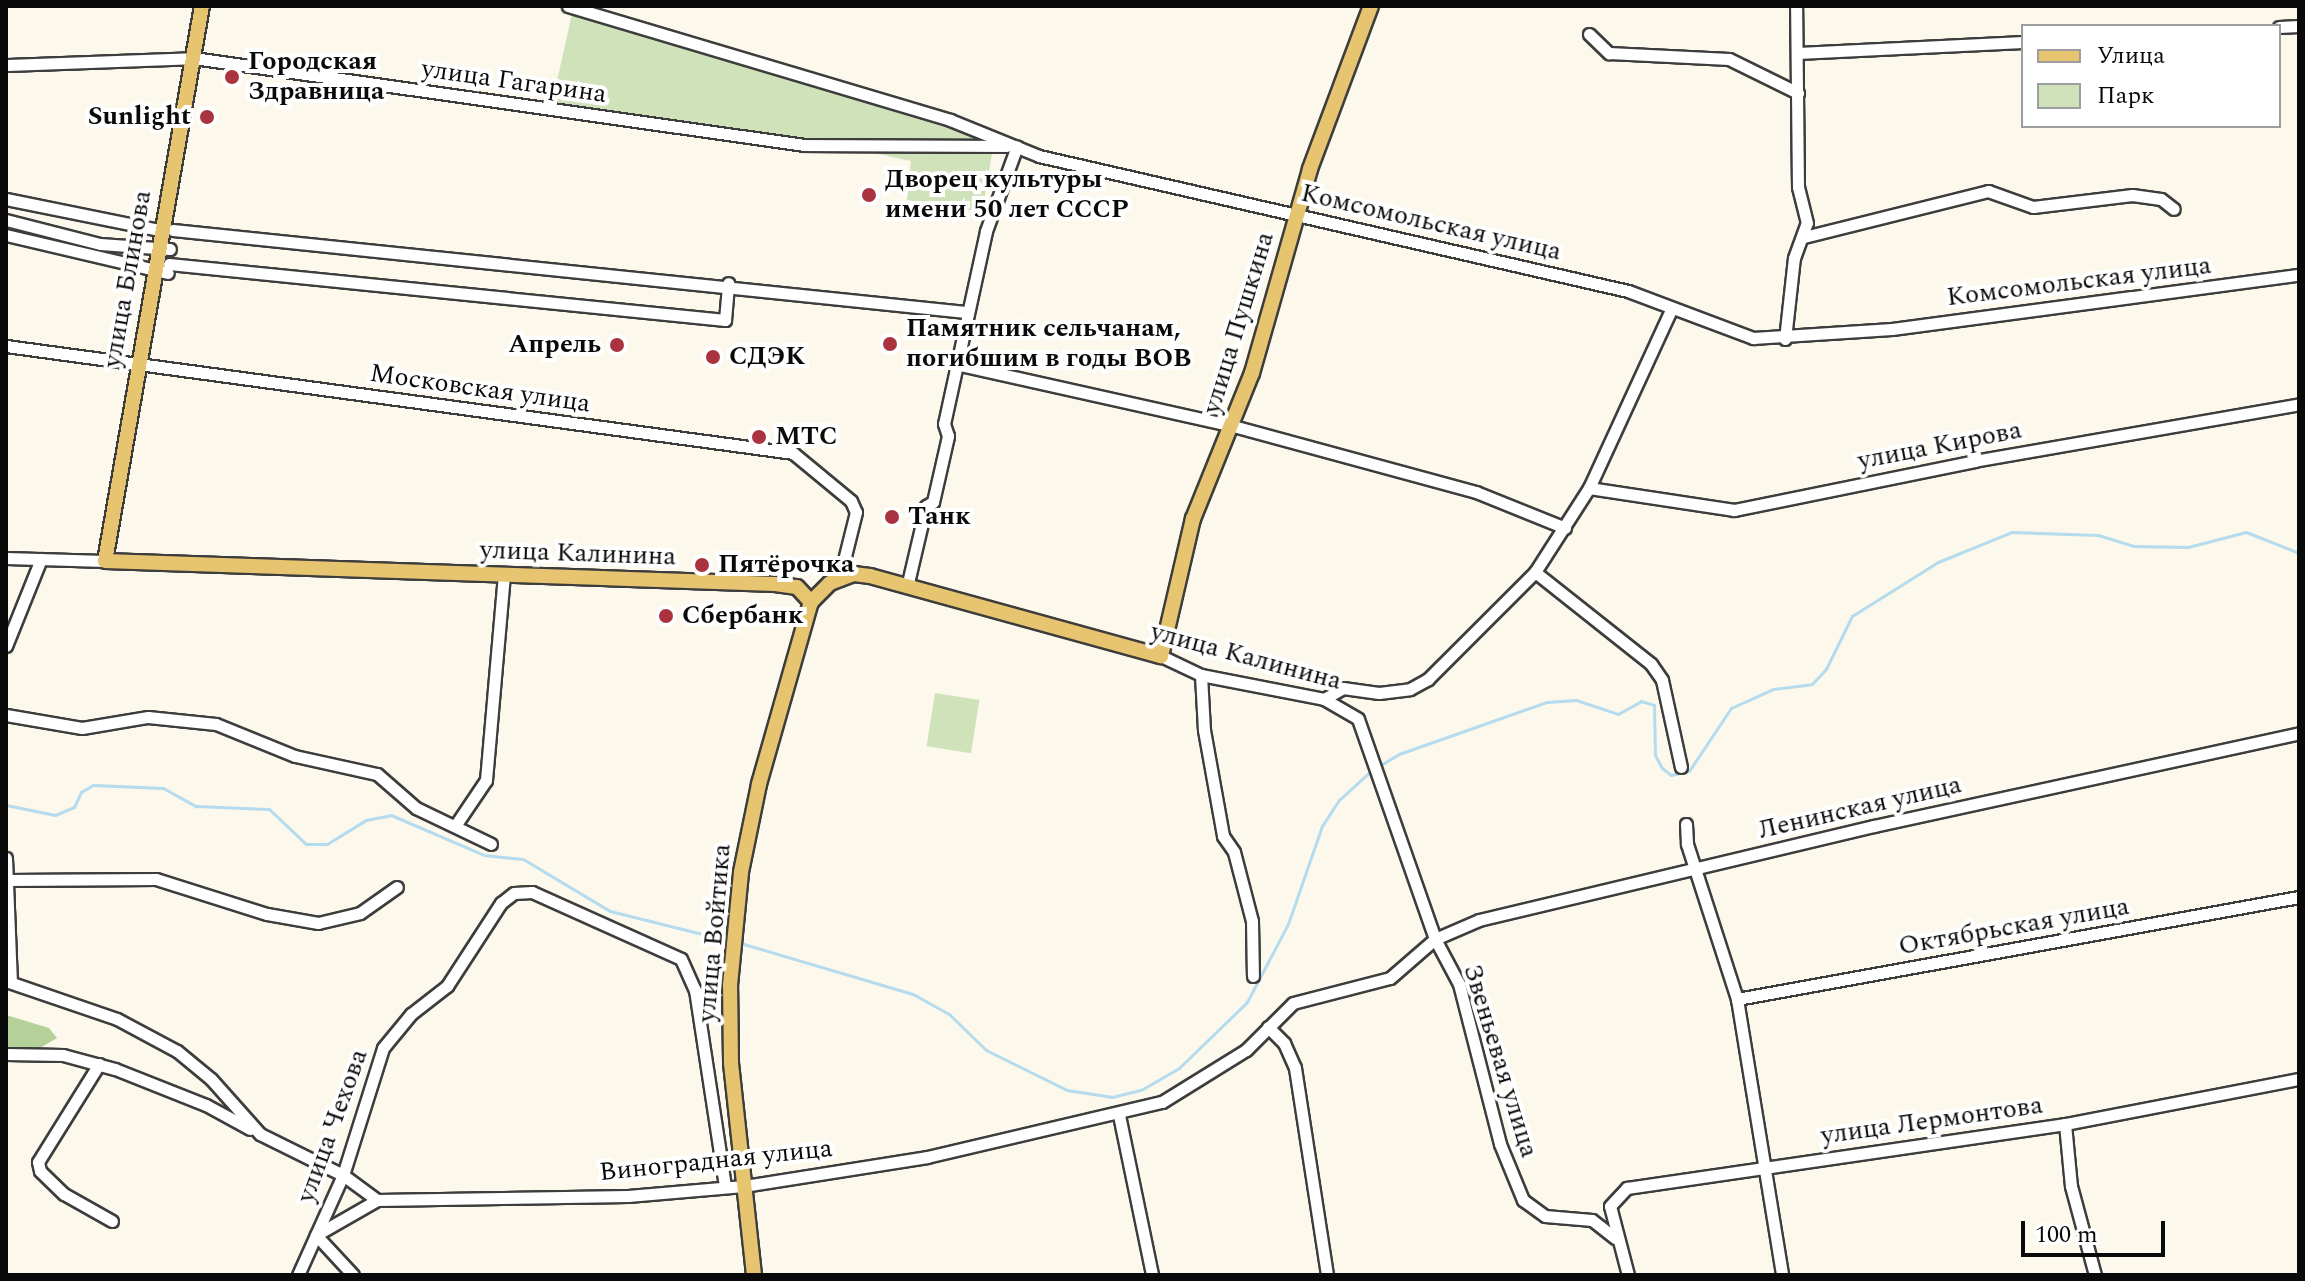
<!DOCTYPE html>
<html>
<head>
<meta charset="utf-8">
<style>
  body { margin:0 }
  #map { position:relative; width:2305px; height:1281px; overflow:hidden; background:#fcf8eb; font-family:Spectral,serif }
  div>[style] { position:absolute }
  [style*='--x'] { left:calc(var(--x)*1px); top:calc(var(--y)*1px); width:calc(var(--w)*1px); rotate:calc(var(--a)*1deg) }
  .green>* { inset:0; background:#d0e2b9; transform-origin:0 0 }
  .forest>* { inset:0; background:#b5d19a }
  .stream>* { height:3px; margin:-1.5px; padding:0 1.5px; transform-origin:1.5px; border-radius:1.5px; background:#b5dbee }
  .roads { filter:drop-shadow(2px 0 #3d3d3d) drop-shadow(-2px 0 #3d3d3d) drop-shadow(0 2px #3d3d3d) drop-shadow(0 -2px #3d3d3d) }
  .minor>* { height:11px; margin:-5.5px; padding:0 5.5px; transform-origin:5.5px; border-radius:5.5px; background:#fff }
  .major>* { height:14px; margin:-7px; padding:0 7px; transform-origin:7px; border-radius:7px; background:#e7c570 }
  .dots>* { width:22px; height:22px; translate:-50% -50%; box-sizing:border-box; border:4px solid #fff; border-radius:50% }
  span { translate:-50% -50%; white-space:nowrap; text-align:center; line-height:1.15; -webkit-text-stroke:8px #fff; paint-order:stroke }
  .poi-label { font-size:26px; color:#0a0a0a; font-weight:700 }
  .left { translate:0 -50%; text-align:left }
  .right { translate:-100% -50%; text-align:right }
  .street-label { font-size:26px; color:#0a0a0a }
  .frame { position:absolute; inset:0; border:8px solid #0a0a0a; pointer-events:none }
  .legend { position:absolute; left:2021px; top:24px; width:260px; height:104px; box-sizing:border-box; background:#fff; border:2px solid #9d9d9d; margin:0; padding:10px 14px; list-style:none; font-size:24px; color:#0a0a0a }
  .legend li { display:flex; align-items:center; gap:16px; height:40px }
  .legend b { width:40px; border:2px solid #9d9d9d }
  .scale { position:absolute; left:2021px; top:1221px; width:144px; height:36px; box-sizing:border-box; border:4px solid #0a0a0a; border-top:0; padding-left:10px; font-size:24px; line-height:28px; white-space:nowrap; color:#0a0a0a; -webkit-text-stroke:6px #fff; paint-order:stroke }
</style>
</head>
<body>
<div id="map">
  <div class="green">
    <div style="clip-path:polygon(572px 14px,994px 142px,982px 212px,907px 200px,911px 161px,809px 139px,556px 108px,552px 103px)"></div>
    <div style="left:935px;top:693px;width:45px;height:54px;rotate:9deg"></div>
  </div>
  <div class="forest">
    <div style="clip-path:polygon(6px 1015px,49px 1028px,57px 1038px,40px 1048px,6px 1049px)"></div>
  </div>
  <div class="stream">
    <div style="--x:1379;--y:766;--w:23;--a:-31"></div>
    <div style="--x:1399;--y:754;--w:157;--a:-19.4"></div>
    <div style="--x:1547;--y:702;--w:29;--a:-4"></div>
    <div style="--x:1576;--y:700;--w:44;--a:18.4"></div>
    <div style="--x:1618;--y:714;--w:26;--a:-29"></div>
    <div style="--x:1641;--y:701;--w:14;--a:17"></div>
    <div style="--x:1654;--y:705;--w:50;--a:88.9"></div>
    <div style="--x:1655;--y:755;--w:15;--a:62"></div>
    <div style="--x:1662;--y:768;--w:11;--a:38"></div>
    <div style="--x:1671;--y:775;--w:18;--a:-13"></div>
    <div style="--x:1689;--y:771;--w:76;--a:-56.3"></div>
    <div style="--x:1731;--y:708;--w:46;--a:-24.3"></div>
    <div style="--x:1773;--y:689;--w:39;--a:-7"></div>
    <div style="--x:1812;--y:684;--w:21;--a:-47"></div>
    <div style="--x:1826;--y:669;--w:59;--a:-63.9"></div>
    <div style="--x:1852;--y:616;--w:102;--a:-32.1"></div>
    <div style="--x:1938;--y:562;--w:80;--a:-22.1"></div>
    <div style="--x:2012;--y:532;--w:86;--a:2"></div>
    <div style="--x:2098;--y:535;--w:37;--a:17"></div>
    <div style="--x:2133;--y:546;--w:55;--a:1"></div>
    <div style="--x:2188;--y:547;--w:60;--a:-14.5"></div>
    <div style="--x:2246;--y:532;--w:57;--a:21.6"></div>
    <div style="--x:6;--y:805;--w:50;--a:11.5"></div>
    <div style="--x:55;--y:815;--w:21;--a:-23"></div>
    <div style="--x:74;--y:807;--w:17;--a:-65"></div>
    <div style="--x:81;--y:792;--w:14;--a:-30"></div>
    <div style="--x:93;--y:785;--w:70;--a:2.5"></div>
    <div style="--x:163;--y:788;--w:38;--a:29"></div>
    <div style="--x:196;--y:806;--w:73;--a:2.4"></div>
    <div style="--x:269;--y:809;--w:51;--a:43.4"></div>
    <div style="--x:306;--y:844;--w:21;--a:0"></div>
    <div style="--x:327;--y:844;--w:46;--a:-31.6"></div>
    <div style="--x:366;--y:820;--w:25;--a:-11"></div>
    <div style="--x:391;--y:815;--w:101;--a:23.3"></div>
    <div style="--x:484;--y:855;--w:39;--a:6"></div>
    <div style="--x:523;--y:859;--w:101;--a:30.9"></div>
    <div style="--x:610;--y:911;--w:124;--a:14"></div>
    <div style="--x:737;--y:942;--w:184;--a:16.5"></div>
    <div style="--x:913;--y:994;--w:41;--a:29.1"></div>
    <div style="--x:949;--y:1014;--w:52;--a:44.2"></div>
    <div style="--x:986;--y:1050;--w:90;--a:26.3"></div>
    <div style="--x:1067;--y:1090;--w:46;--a:8.8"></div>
    <div style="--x:1112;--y:1097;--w:30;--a:-14"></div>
    <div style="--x:1141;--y:1090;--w:44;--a:-30.1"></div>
    <div style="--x:1179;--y:1068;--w:95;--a:-44.1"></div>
    <div style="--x:1247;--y:1002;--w:88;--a:-62.3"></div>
    <div style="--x:1288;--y:924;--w:104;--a:-70.9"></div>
    <div style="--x:1322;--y:826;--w:31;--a:-57"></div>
    <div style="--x:1339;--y:800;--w:45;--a:-42.3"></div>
  </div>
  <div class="roads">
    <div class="minor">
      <div style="--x:568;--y:6;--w:399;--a:16.6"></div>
      <div style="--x:950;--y:120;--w:96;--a:22"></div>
      <div style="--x:1039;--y:156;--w:604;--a:12.91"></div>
      <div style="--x:1628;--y:291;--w:134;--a:20.6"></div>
      <div style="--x:1753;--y:338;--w:139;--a:-3.7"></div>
      <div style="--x:1892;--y:329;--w:411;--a:-7.6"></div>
      <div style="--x:2279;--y:27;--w:20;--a:-3"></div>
      <div style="--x:1589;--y:34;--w:28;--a:44"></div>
      <div style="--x:1609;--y:53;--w:120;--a:2.9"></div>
      <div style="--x:1729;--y:59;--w:77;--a:26.2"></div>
      <div style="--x:1798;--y:53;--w:225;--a:-2.8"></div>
      <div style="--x:6;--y:65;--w:187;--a:-2.1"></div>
      <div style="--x:193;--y:58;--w:617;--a:8.1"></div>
      <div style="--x:804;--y:145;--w:202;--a:0.3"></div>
      <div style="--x:6;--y:199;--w:157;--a:11.4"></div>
      <div style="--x:6;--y:220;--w:97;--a:14.3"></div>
      <div style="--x:100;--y:244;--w:70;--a:4.1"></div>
      <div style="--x:173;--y:230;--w:797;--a:5.9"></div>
      <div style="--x:6;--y:235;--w:166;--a:13.2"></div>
      <div style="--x:1804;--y:237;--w:190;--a:-14"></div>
      <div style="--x:1988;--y:191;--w:48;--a:19.6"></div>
      <div style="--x:2033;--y:207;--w:100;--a:-6.9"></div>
      <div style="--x:2132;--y:195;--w:29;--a:8"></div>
      <div style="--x:2161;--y:199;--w:16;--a:38"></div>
      <div style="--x:169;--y:264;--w:559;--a:5.75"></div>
      <div style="--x:725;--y:320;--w:37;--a:-85"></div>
      <div style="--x:1785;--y:339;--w:81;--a:-83.7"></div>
      <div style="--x:1794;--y:258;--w:37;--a:-70"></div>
      <div style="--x:1807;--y:223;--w:37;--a:-104"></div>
      <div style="--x:1798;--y:187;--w:181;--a:-90.6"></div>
      <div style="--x:6;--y:346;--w:794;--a:7.74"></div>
      <div style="--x:793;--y:453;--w:75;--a:39.6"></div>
      <div style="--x:851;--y:501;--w:12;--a:66"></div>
      <div style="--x:856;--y:512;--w:70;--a:104"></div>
      <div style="--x:956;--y:364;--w:284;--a:12.6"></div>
      <div style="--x:1233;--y:426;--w:252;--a:15.2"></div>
      <div style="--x:1476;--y:492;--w:96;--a:22"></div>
      <div style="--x:1589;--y:488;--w:147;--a:8.6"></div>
      <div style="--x:1734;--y:510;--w:245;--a:-11.5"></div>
      <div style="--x:1974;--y:461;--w:330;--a:-9.9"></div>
      <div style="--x:6;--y:558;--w:99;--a:1.7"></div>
      <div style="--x:1535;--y:572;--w:148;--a:38.4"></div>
      <div style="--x:1651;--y:664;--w:19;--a:55"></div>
      <div style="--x:1662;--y:680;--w:89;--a:77.7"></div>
      <div style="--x:907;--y:587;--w:83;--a:-76.8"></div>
      <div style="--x:926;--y:506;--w:8;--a:-30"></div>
      <div style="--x:933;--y:502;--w:68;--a:-77.2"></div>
      <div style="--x:948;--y:436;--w:13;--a:-108"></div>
      <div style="--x:944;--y:424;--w:198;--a:-77.7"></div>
      <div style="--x:986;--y:231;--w:90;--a:-70"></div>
      <div style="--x:6;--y:646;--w:94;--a:-68.1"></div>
      <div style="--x:1161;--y:656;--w:44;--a:25.4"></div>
      <div style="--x:1201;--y:675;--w:125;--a:11"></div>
      <div style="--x:1324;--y:699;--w:39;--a:30"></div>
      <div style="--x:1358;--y:719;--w:233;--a:70.7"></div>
      <div style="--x:1435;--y:939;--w:51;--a:61.9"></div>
      <div style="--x:1459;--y:984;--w:165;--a:75.6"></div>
      <div style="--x:1500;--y:1144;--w:61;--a:67.7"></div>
      <div style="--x:1523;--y:1200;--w:27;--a:36"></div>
      <div style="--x:1545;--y:1216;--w:47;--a:4.9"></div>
      <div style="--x:1592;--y:1220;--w:29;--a:38"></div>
      <div style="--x:1201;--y:675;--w:55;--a:86.9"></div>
      <div style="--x:1204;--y:730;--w:108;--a:79.8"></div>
      <div style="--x:1223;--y:836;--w:19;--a:55"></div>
      <div style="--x:1234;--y:852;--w:71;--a:75.4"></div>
      <div style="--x:1252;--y:921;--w:55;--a:89"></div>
      <div style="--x:1324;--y:699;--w:22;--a:-30"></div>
      <div style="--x:1343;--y:688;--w:36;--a:8"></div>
      <div style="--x:1379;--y:693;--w:31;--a:-7"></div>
      <div style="--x:1410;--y:689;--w:21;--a:-29"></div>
      <div style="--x:1428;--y:679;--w:151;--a:-45"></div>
      <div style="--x:1535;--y:572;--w:100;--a:-57.3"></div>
      <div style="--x:1589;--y:488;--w:196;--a:-65.3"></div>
      <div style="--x:6;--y:715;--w:77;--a:9.7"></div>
      <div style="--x:82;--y:728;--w:67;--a:-9.5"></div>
      <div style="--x:148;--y:717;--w:68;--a:5.9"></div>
      <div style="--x:216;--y:724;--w:85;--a:22.1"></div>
      <div style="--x:295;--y:756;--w:84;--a:12.4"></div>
      <div style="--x:377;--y:774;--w:52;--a:41.1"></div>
      <div style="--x:416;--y:808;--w:83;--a:25.6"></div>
      <div style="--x:1686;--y:824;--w:20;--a:87"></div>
      <div style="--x:1687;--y:844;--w:163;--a:72.1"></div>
      <div style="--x:1737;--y:999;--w:280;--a:80.7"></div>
      <div style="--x:455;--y:826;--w:55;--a:-56"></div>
      <div style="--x:486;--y:780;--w:205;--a:-85"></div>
      <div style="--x:6;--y:858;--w:124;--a:87.7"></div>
      <div style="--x:8;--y:880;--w:148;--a:-0.4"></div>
      <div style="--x:156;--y:879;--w:116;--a:17.5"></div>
      <div style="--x:267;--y:914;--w:52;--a:10"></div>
      <div style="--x:318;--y:923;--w:43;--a:-13.4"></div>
      <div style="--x:360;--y:913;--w:45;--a:-35.1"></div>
      <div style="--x:6;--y:981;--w:117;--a:18.9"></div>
      <div style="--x:117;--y:1019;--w:68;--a:28.1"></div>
      <div style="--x:177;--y:1051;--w:44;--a:39.5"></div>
      <div style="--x:211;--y:1079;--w:74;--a:48.3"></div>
      <div style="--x:260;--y:1134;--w:93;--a:26.3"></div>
      <div style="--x:343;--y:1175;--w:42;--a:36.3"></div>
      <div style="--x:377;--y:1200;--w:251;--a:-0.9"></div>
      <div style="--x:628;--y:1196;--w:116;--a:-4.9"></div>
      <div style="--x:744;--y:1186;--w:185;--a:-9"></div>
      <div style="--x:927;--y:1157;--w:241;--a:-13.2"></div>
      <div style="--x:1162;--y:1102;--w:99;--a:-31.8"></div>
      <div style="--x:1246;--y:1050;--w:66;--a:-45"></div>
      <div style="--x:1293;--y:1003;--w:100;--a:-14.5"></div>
      <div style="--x:1390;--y:978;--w:60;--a:-40.9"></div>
      <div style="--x:1435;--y:939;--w:48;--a:-23.4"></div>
      <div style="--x:1479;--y:920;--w:406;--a:-13.4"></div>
      <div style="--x:1874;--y:826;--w:435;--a:-12.3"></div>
      <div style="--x:1737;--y:999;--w:571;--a:-10.29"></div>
      <div style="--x:1268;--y:1027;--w:23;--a:45"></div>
      <div style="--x:1284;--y:1043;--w:27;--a:66"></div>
      <div style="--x:1295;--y:1068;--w:209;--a:81.2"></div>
      <div style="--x:6;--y:1054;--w:57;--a:1"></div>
      <div style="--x:63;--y:1055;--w:54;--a:15.1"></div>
      <div style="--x:115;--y:1069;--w:98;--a:21.6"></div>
      <div style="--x:206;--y:1105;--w:50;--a:28.6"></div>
      <div style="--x:99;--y:1064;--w:115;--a:121.9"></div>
      <div style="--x:38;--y:1162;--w:9;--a:77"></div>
      <div style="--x:40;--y:1171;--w:33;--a:44"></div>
      <div style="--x:64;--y:1194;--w:55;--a:29.4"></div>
      <div style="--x:1119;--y:1115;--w:163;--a:78.3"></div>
      <div style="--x:2065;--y:1124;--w:62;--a:84.5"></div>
      <div style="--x:2071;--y:1186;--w:92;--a:74.9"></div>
      <div style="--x:298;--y:1275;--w:110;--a:-65.8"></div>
      <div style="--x:343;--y:1175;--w:133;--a:-72.5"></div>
      <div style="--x:383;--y:1048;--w:44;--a:-50.5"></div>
      <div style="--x:411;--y:1014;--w:46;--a:-37.9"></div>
      <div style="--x:447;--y:986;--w:99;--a:-57"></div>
      <div style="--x:501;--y:903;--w:16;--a:-38"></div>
      <div style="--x:514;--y:893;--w:18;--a:-3"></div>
      <div style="--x:532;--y:892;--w:163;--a:24.2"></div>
      <div style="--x:681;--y:959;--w:34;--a:66"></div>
      <div style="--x:695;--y:990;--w:199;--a:81.3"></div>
      <div style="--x:353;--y:1275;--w:54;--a:-132.8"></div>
      <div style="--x:316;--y:1235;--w:70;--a:-29.8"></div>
      <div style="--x:1628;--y:1275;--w:71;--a:-104.6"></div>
      <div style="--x:1610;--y:1206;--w:25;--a:-47"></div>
      <div style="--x:1627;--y:1188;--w:443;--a:-8.3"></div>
      <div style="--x:2065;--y:1124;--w:238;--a:-10.9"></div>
    </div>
    <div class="major">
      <div style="--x:202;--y:6;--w:563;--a:99.91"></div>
      <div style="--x:105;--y:561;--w:670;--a:1.97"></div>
      <div style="--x:775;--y:584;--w:22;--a:8"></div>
      <div style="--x:797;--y:587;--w:21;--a:47"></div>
      <div style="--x:811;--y:602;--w:27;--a:-45"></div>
      <div style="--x:830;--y:583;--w:26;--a:-21"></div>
      <div style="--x:854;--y:574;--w:16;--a:7"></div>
      <div style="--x:870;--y:576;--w:302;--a:15.4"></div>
      <div style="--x:1161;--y:656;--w:141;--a:-76.9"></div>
      <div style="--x:1193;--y:519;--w:157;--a:-68"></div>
      <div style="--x:1252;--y:373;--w:212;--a:-74.1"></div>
      <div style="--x:1310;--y:169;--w:174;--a:-69.5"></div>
      <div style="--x:754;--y:1275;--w:214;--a:-96.2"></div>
      <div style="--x:731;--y:1062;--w:77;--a:-90.7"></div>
      <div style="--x:730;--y:985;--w:114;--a:-84.4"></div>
      <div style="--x:741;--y:872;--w:90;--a:-78.4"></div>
      <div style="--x:759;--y:784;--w:189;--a:-74.1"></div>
    </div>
  </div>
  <div class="dots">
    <div style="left:232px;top:77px;background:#a9343f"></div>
    <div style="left:207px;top:117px;background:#a9343f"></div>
    <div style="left:869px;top:195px;background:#a9343f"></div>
    <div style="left:890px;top:344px;background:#a9343f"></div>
    <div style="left:617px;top:345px;background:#a9343f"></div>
    <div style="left:713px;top:357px;background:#a9343f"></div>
    <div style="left:759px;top:437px;background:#a9343f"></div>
    <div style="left:892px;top:517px;background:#a9343f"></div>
    <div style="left:702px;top:565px;background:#a9343f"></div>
    <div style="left:666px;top:616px;background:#a9343f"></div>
  </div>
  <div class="poi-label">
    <span class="left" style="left:248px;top:77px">Городская<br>Здравница</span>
    <span class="right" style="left:191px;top:117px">Sunlight</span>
    <span class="left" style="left:885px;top:195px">Дворец культуры<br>имени 50 лет СССР</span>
    <span class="left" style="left:906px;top:344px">Памятник сельчанам,<br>погибшим в годы ВОВ</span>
    <span class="right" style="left:601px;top:345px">Апрель</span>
    <span class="left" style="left:729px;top:357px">СДЭК</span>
    <span class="left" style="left:775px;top:437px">МТС</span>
    <span class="left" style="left:908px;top:517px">Танк</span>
    <span class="left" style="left:718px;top:565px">Пятёрочка</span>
    <span class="left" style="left:682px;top:616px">Сбербанк</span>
  </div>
  <div class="street-label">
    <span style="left:514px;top:82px;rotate:8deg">улица Гагарина</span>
    <span style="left:1431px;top:223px;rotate:13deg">Комсомольская улица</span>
    <span style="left:128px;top:279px;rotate:-80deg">улица Блинова</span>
    <span style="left:2079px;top:282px;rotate:-7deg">Комсомольская улица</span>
    <span style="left:1239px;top:323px;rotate:-73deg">улица Пушкина</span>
    <span style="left:480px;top:389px;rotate:8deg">Московская улица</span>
    <span style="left:1940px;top:446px;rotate:-11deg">улица Кирова</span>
    <span style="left:578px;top:554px;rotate:2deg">улица Калинина</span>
    <span style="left:1246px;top:657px;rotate:15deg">улица Калинина</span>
    <span style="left:1860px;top:808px;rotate:-13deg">Ленинская улица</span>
    <span style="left:2014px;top:927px;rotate:-10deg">Октябрьская улица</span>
    <span style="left:715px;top:933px;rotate:-85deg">улица Войтика</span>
    <span style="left:1500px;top:1061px;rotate:73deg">Звеньевая улица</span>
    <span style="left:1932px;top:1121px;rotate:-8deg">улица Лермонтова</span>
    <span style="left:333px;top:1126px;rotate:-70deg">улица Чехова</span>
    <span style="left:716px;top:1161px;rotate:-6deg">Виноградная улица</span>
  </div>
  <div class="frame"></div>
  <ul class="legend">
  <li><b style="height:10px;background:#e7c570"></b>Улица</li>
  <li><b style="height:22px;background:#d0e2b9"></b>Парк</li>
  </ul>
  <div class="scale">100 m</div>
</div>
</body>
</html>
